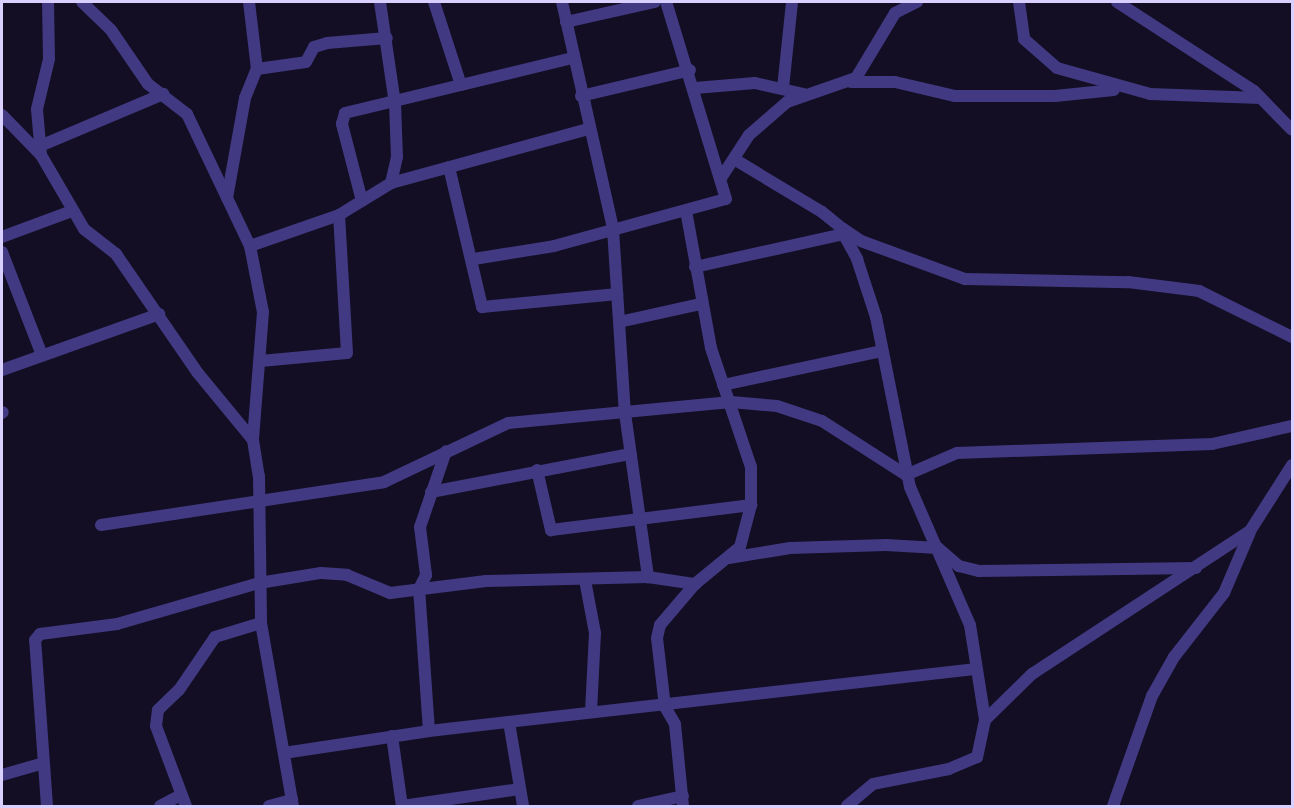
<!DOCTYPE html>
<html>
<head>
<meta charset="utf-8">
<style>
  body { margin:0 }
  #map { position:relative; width:1294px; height:808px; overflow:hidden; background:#130e23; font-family:Overpass,sans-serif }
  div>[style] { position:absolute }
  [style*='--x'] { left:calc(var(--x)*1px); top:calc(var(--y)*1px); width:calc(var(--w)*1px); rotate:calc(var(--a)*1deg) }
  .street>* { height:12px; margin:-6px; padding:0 6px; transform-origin:6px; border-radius:6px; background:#413982 }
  span { translate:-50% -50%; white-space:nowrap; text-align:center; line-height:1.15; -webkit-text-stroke:4.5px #130e23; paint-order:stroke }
  .frame { position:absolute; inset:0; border:3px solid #d9d0ff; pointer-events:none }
</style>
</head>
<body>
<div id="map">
  <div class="street">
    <div style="--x:82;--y:2;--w:40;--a:44"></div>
    <div style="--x:111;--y:30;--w:65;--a:55.6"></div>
    <div style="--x:148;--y:84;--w:49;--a:37.6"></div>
    <div style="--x:187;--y:114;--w:146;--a:64.5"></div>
    <div style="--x:250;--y:246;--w:67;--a:78.9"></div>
    <div style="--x:263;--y:312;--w:128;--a:94.5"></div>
    <div style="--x:380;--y:2;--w:102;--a:81.6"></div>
    <div style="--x:395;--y:103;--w:54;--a:87.9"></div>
    <div style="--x:397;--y:157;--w:27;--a:103"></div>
    <div style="--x:434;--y:2;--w:87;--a:72"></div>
    <div style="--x:562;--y:2;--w:233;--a:77.3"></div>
    <div style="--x:613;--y:229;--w:184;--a:86.3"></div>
    <div style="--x:625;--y:413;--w:166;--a:82"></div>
    <div style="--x:1019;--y:2;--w:37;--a:82"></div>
    <div style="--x:1024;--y:39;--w:44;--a:41.3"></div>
    <div style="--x:1057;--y:68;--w:97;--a:15.6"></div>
    <div style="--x:1150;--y:94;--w:111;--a:2.1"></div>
    <div style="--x:1117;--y:2;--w:163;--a:33"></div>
    <div style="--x:1254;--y:91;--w:54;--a:45.7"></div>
    <div style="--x:566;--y:22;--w:91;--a:-12.7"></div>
    <div style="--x:257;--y:69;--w:49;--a:-8.1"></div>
    <div style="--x:306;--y:62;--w:17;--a:-62"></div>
    <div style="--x:314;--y:47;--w:14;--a:-17"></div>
    <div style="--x:327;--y:43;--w:60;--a:-4.8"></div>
    <div style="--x:851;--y:82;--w:44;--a:0"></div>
    <div style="--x:895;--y:82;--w:62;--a:13.1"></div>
    <div style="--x:955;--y:96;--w:100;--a:0"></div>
    <div style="--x:1055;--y:96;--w:59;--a:-5.8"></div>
    <div style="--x:695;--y:88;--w:60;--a:-4.8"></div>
    <div style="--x:755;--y:83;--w:50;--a:12.7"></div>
    <div style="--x:783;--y:88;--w:86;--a:-84"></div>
    <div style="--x:581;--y:96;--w:112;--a:-13.4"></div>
    <div style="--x:2;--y:115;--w:56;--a:45.7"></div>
    <div style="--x:41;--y:155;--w:86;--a:59.8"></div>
    <div style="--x:84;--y:229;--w:41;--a:38"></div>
    <div style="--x:116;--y:254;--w:143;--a:55.5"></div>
    <div style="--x:197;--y:372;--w:88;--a:50.5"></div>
    <div style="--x:253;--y:440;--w:36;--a:81"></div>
    <div style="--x:259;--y:476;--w:147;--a:89.2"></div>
    <div style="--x:261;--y:623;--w:186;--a:80.1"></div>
    <div style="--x:40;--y:146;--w:134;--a:-22.9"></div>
    <div style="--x:41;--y:155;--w:46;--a:-95"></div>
    <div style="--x:37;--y:109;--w:51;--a:-76.5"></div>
    <div style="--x:49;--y:59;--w:57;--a:-91"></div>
    <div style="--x:734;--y:159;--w:103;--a:31.1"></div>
    <div style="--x:822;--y:212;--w:22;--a:39"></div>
    <div style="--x:839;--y:226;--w:38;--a:61"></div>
    <div style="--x:857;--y:259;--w:61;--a:71.9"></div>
    <div style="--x:876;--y:317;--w:173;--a:78.7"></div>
    <div style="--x:910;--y:487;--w:150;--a:66.5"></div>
    <div style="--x:970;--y:625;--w:96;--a:81"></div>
    <div style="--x:985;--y:720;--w:38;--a:102"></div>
    <div style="--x:977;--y:757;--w:30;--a:157"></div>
    <div style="--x:949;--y:769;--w:77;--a:168.8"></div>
    <div style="--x:873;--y:784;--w:34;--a:140"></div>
    <div style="--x:449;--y:167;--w:144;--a:76.7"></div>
    <div style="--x:482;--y:307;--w:136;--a:-5.5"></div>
    <div style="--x:721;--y:178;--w:51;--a:-56.9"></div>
    <div style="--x:749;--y:135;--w:50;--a:-41"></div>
    <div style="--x:787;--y:102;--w:73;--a:-19.2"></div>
    <div style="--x:856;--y:78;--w:76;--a:-59"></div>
    <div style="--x:895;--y:13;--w:25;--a:-27"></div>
    <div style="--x:227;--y:198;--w:102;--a:-79.8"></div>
    <div style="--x:245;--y:98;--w:31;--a:-68"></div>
    <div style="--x:257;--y:69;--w:67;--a:-96.8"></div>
    <div style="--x:362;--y:201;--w:80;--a:-104.6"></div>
    <div style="--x:342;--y:124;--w:11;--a:-75"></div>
    <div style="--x:345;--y:113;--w:235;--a:-13.6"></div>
    <div style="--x:842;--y:228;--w:23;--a:34"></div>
    <div style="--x:861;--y:241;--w:111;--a:20.1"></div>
    <div style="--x:965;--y:279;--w:163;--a:1.1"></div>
    <div style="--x:1128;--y:282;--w:72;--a:7.2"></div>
    <div style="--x:1199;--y:291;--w:104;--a:26.3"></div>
    <div style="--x:2;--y:237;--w:75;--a:-20.4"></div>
    <div style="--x:250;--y:246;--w:94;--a:-19.2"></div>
    <div style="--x:339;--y:215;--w:61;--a:-31.6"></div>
    <div style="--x:391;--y:183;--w:205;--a:-15.3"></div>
    <div style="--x:2;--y:252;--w:110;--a:68.8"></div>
    <div style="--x:474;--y:259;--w:81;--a:-9.2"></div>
    <div style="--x:554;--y:246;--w:178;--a:-15.3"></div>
    <div style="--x:726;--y:199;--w:206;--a:-106.9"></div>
    <div style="--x:695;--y:267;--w:153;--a:-12.5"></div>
    <div style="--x:619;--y:322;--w:84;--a:-12.4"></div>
    <div style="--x:261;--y:361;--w:86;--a:-5.3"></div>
    <div style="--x:347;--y:353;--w:138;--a:-93.3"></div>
    <div style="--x:2;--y:370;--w:167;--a:-19.6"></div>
    <div style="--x:723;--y:385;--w:163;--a:-12.1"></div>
    <div style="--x:2;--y:413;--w:1;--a:-45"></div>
    <div style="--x:537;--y:470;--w:62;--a:76.9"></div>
    <div style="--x:551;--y:530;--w:202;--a:-7.1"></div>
    <div style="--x:431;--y:492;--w:203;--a:-10.8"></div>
    <div style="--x:101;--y:525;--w:286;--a:-8.6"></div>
    <div style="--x:384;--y:482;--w:137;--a:-25.4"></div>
    <div style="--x:508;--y:423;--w:224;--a:-5.4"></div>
    <div style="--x:731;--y:402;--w:46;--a:5"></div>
    <div style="--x:777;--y:406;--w:47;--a:18.4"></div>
    <div style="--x:822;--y:421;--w:100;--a:32.7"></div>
    <div style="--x:906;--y:475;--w:56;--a:-23.3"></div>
    <div style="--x:957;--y:453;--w:255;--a:-2"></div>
    <div style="--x:1212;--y:444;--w:82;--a:-12.7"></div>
    <div style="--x:729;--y:558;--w:62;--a:-9.3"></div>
    <div style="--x:790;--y:548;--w:96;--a:-1.8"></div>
    <div style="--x:886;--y:545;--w:52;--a:3.3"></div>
    <div style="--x:938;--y:548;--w:28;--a:41"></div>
    <div style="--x:959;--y:566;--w:21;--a:14"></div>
    <div style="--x:979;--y:571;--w:217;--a:-0.8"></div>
    <div style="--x:585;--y:580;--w:54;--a:79.3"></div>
    <div style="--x:595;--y:633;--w:79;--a:92.9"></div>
    <div style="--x:985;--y:720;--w:66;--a:-44.4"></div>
    <div style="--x:1032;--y:674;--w:261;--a:-33.3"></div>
    <div style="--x:1250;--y:531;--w:78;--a:-57.5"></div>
    <div style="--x:509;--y:722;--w:85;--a:80.5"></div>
    <div style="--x:429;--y:731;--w:142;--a:-94"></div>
    <div style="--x:419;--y:589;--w:16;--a:-63"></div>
    <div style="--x:426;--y:575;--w:48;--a:-97.1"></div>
    <div style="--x:420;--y:527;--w:80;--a:-71.1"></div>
    <div style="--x:392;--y:736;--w:71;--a:81.9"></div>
    <div style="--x:284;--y:753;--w:147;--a:-8.6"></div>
    <div style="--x:429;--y:731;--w:551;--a:-6.47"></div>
    <div style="--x:2;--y:775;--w:40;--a:-16"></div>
    <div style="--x:47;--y:806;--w:166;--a:-94.1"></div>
    <div style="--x:35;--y:640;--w:8;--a:-50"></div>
    <div style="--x:40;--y:634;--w:78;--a:-7.4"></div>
    <div style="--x:117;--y:624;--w:148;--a:-16.1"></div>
    <div style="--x:259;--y:583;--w:63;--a:-9.2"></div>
    <div style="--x:321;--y:573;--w:26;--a:4"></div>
    <div style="--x:347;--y:575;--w:47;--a:22.7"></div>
    <div style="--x:390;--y:593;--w:97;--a:-7.1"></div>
    <div style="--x:486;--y:581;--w:162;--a:-1.4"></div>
    <div style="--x:648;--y:577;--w:48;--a:8.5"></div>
    <div style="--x:160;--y:806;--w:24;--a:-28"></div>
    <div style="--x:186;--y:806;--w:85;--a:-110.6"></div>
    <div style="--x:156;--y:726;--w:16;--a:-83"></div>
    <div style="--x:158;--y:710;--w:29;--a:-44"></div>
    <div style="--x:179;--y:690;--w:64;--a:-55.8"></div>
    <div style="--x:215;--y:637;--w:48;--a:-16.9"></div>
    <div style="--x:269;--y:806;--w:24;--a:-15"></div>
    <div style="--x:402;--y:806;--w:119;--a:-8.2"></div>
    <div style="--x:638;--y:806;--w:46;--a:-12.5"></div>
    <div style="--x:683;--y:806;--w:82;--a:-95.6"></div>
    <div style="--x:675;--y:724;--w:20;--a:-120"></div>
    <div style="--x:665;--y:707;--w:69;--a:-96.6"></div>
    <div style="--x:657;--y:638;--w:13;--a:-77"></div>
    <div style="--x:660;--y:625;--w:54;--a:-49.5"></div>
    <div style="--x:695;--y:584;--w:58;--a:-39.4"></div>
    <div style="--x:740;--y:547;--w:43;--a:-75.3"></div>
    <div style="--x:751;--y:505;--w:38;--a:-90"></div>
    <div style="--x:751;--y:467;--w:126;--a:-108.6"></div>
    <div style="--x:711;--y:348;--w:139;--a:-100.3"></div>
    <div style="--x:1113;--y:806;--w:117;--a:-70.5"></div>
    <div style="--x:1152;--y:696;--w:45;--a:-60.6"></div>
    <div style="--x:1174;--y:657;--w:81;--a:-52"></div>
    <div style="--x:1224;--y:593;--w:66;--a:-66.9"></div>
  </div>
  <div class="frame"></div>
</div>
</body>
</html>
